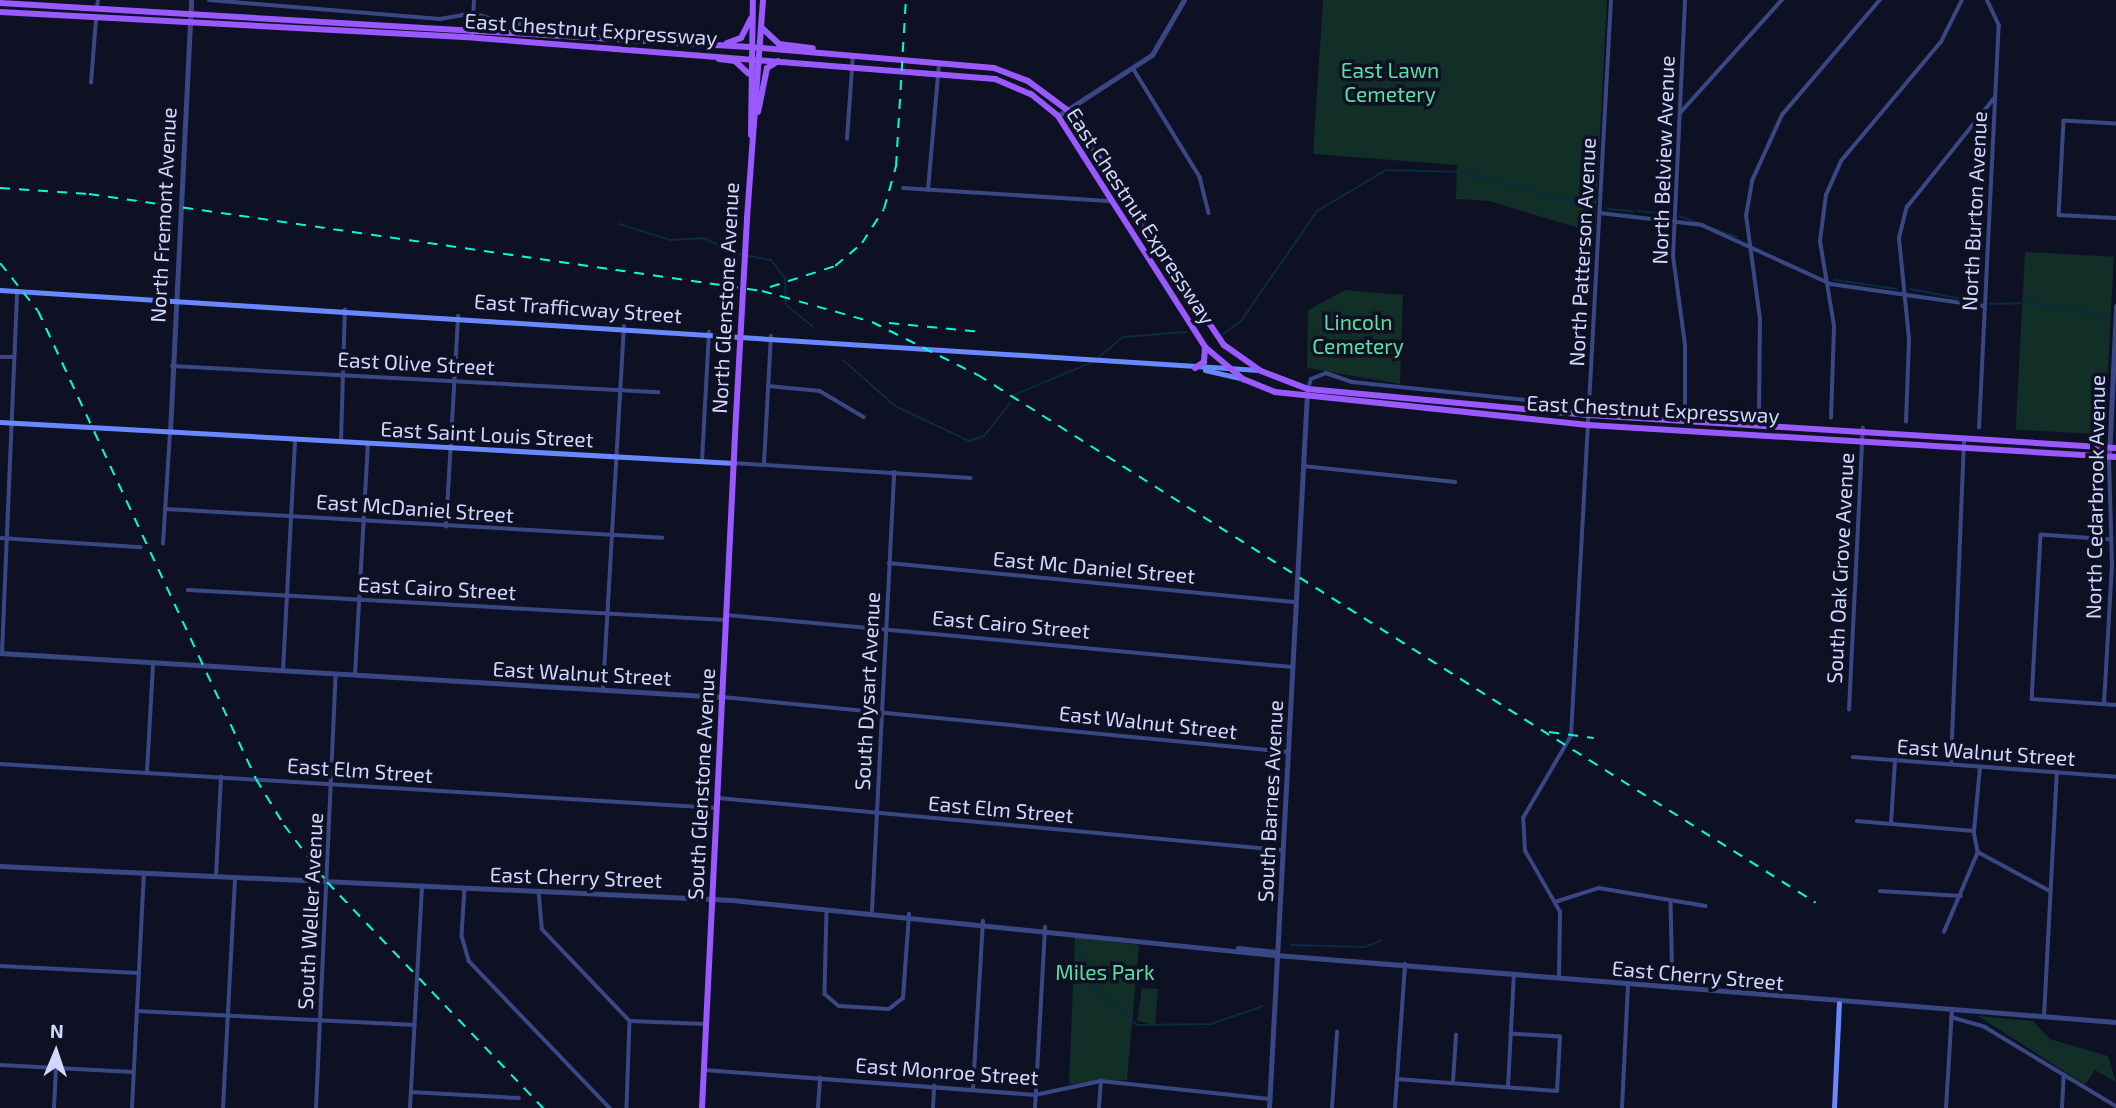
<!DOCTYPE html>
<html>
<head>
<meta charset="utf-8">
<style>
  body { margin:0 }
  #map { position:relative; width:2116px; height:1108px; overflow:hidden; background:#0e1024; font-family:"Exo 2",sans-serif }
  div>[style] { position:absolute }
  [style*='--x'] { left:calc(var(--x)*1px); top:calc(var(--y)*1px); width:calc(var(--w)*1px); rotate:calc(var(--a)*1deg) }
  .green>* { inset:0; background:#112e27; transform-origin:0 0 }
  .stream>* { height:2px; margin:-1px; padding:0 1px; transform-origin:1px; border-radius:1px; background:#092c42 }
  .minor>* { height:3.5px; margin:-1.75px; padding:0 1.75px; transform-origin:1.75px; border-radius:1.75px; background:#394884 }
  .tertiary>* { height:4.5px; margin:-2.25px; padding:0 2.25px; transform-origin:2.25px; border-radius:2.25px; background:#394884 }
  .secondary>* { height:5px; margin:-2.5px; padding:0 2.5px; transform-origin:2.5px; border-radius:2.5px; background:#6988ff }
  .primary>* { height:6px; margin:-3px; padding:0 3px; transform-origin:3px; border-radius:3px; background:#9a59ff }
  .rail>* { height:2px; margin-top:-1px; transform-origin:0; background:repeating-linear-gradient(90deg,#00fddb 0 10px,transparent 0 19px) }
  .primary-bridge>* { height:6px; margin:-3px; padding:0 3px; transform-origin:3px; border-radius:3px; background:#9a59ff }
  span { translate:-50% -50%; white-space:nowrap; text-align:center; line-height:1.15; -webkit-text-stroke:7px #0e1024; paint-order:stroke }
  .street-label { font-size:21px; color:#d2d7ff }
  .park-label { font-size:21px; color:#5ce0a0 }
  .north { position:absolute; left:21px; top:1017px; width:70px; height:70px; -webkit-text-stroke:5px #0e1024; paint-order:stroke; rotate:2deg; font-size:19px; font-weight:700; line-height:28px; text-align:center; color:#d2d7ff }
  .north::after { content:''; display:block; margin:auto; width:24px; height:32px; background:#d2d7ff; clip-path:polygon(50% 0,100% 100%,50% 72%,0 100%) }
</style>
</head>
<body>
<div id="map">
  <div class="green">
    <div style="clip-path:polygon(1323px 0,1607px 0,1595px 233px,1489px 201px,1456px 199px,1457px 165px,1313px 154px)"></div>
    <div style="left:2025px;top:252px;width:89px;height:178px;rotate:3deg"></div>
    <div style="clip-path:polygon(1345px 290px,1403px 295px,1400px 384px,1307px 368px,1308px 310px)"></div>
    <div style="clip-path:polygon(1075px 937px,1139px 945px,1127px 1080px,1069px 1084px)"></div>
    <div style="clip-path:polygon(1142px 988px,1158px 989px,1155px 1025px,1137px 1021px)"></div>
    <div style="clip-path:polygon(1978px 1016px,2033px 1021px,2050px 1039px,2108px 1056px,2116px 1082px,2095px 1070px,2085px 1085px)"></div>
  </div>
  <div class="stream">
    <div style="--x:1608;--y:209;--w:25;--a:5"></div>
    <div style="--x:1638;--y:211;--w:31;--a:6"></div>
    <div style="--x:1679;--y:216;--w:62;--a:19.9"></div>
    <div style="--x:619;--y:224;--w:53;--a:17.4"></div>
    <div style="--x:670;--y:240;--w:34;--a:-3"></div>
    <div style="--x:704;--y:238;--w:34;--a:27"></div>
    <div style="--x:734;--y:253;--w:38;--a:11"></div>
    <div style="--x:771;--y:260;--w:23;--a:52"></div>
    <div style="--x:785;--y:278;--w:27;--a:88"></div>
    <div style="--x:786;--y:305;--w:35;--a:39"></div>
    <div style="--x:1835;--y:280;--w:62;--a:8.4"></div>
    <div style="--x:1910;--y:289;--w:69;--a:10.8"></div>
    <div style="--x:1989;--y:304;--w:43;--a:-1.3"></div>
    <div style="--x:2032;--y:303;--w:76;--a:9.8"></div>
    <div style="--x:1223;--y:334;--w:22;--a:-36"></div>
    <div style="--x:1241;--y:321;--w:134;--a:-55.4"></div>
    <div style="--x:1317;--y:211;--w:80;--a:-30.7"></div>
    <div style="--x:1386;--y:170;--w:75;--a:1.5"></div>
    <div style="--x:1461;--y:172;--w:139;--a:15"></div>
    <div style="--x:1099;--y:357;--w:31;--a:-40"></div>
    <div style="--x:1123;--y:337;--w:63;--a:-4.5"></div>
    <div style="--x:843;--y:360;--w:69;--a:41.5"></div>
    <div style="--x:895;--y:406;--w:82;--a:25.3"></div>
    <div style="--x:969;--y:441;--w:16;--a:-18"></div>
    <div style="--x:984;--y:436;--w:42;--a:-51.8"></div>
    <div style="--x:1014;--y:395;--w:88;--a:-22.8"></div>
    <div style="--x:1077;--y:941;--w:54;--a:68.2"></div>
    <div style="--x:1097;--y:991;--w:52;--a:40.4"></div>
    <div style="--x:1137;--y:1025;--w:74;--a:-0.8"></div>
    <div style="--x:1211;--y:1024;--w:55;--a:-19.1"></div>
    <div style="--x:1291;--y:945;--w:74;--a:1.5"></div>
    <div style="--x:1365;--y:947;--w:18;--a:-22"></div>
  </div>
  <div class="minor">
    <div style="--x:209;--y:0;--w:232;--a:4.7"></div>
    <div style="--x:440;--y:19;--w:34;--a:-10"></div>
    <div style="--x:473;--y:13;--w:34;--a:17"></div>
    <div style="--x:506;--y:23;--w:184;--a:3.4"></div>
    <div style="--x:690;--y:34;--w:17;--a:36"></div>
    <div style="--x:97;--y:8;--w:8;--a:-83"></div>
    <div style="--x:472;--y:38;--w:38;--a:-87"></div>
    <div style="--x:1133;--y:68;--w:128;--a:58.4"></div>
    <div style="--x:1200;--y:177;--w:37;--a:76"></div>
    <div style="--x:91;--y:83;--w:64;--a:-85.5"></div>
    <div style="--x:1681;--y:112;--w:151;--a:-48"></div>
    <div style="--x:2116;--y:124;--w:52;--a:-176.7"></div>
    <div style="--x:2064;--y:121;--w:94;--a:93"></div>
    <div style="--x:2059;--y:215;--w:57;--a:3"></div>
    <div style="--x:847;--y:139;--w:84;--a:-85.9"></div>
    <div style="--x:903;--y:188;--w:209;--a:3.6"></div>
    <div style="--x:928;--y:190;--w:127;--a:-85"></div>
    <div style="--x:1600;--y:213;--w:103;--a:6.7"></div>
    <div style="--x:1702;--y:225;--w:142;--a:24.6"></div>
    <div style="--x:1831;--y:284;--w:155;--a:8.2"></div>
    <div style="--x:0;--y:357;--w:13;--a:0"></div>
    <div style="--x:172;--y:366;--w:487;--a:3.1"></div>
    <div style="--x:768;--y:386;--w:52;--a:5.5"></div>
    <div style="--x:820;--y:391;--w:51;--a:30.6"></div>
    <div style="--x:1308;--y:389;--w:10;--a:-73"></div>
    <div style="--x:1311;--y:379;--w:16;--a:-22"></div>
    <div style="--x:1326;--y:373;--w:28;--a:19"></div>
    <div style="--x:1352;--y:382;--w:185;--a:5.9"></div>
    <div style="--x:1536;--y:401;--w:24;--a:22"></div>
    <div style="--x:1685;--y:404;--w:59;--a:-90"></div>
    <div style="--x:1685;--y:345;--w:90;--a:-97.7"></div>
    <div style="--x:1673;--y:256;--w:256;--a:-87.3"></div>
    <div style="--x:1759;--y:411;--w:92;--a:-89.4"></div>
    <div style="--x:1760;--y:319;--w:104;--a:-97.7"></div>
    <div style="--x:1746;--y:216;--w:36;--a:-80"></div>
    <div style="--x:1752;--y:181;--w:72;--a:-65.6"></div>
    <div style="--x:1782;--y:115;--w:151;--a:-49.6"></div>
    <div style="--x:1831;--y:418;--w:92;--a:-88.1"></div>
    <div style="--x:1834;--y:326;--w:86;--a:-99.4"></div>
    <div style="--x:1820;--y:241;--w:46;--a:-82.6"></div>
    <div style="--x:1826;--y:195;--w:37;--a:-66"></div>
    <div style="--x:1841;--y:161;--w:155;--a:-50"></div>
    <div style="--x:1941;--y:42;--w:47;--a:-63.4"></div>
    <div style="--x:1906;--y:422;--w:83;--a:-87.9"></div>
    <div style="--x:1909;--y:339;--w:101;--a:-95.7"></div>
    <div style="--x:1899;--y:238;--w:32;--a:-76"></div>
    <div style="--x:1907;--y:207;--w:141;--a:-51.3"></div>
    <div style="--x:1979;--y:428;--w:402;--a:-87.2"></div>
    <div style="--x:1999;--y:26;--w:29;--a:-115"></div>
    <div style="--x:341;--y:441;--w:131;--a:-88.3"></div>
    <div style="--x:702;--y:461;--w:129;--a:-86.9"></div>
    <div style="--x:734;--y:463;--w:237;--a:3.6"></div>
    <div style="--x:764;--y:464;--w:128;--a:-86.9"></div>
    <div style="--x:1303;--y:466;--w:153;--a:6"></div>
    <div style="--x:166;--y:509;--w:497;--a:3.3"></div>
    <div style="--x:446;--y:527;--w:211;--a:-86.7"></div>
    <div style="--x:0;--y:538;--w:141;--a:3.7"></div>
    <div style="--x:2111;--y:540;--w:70;--a:-175.9"></div>
    <div style="--x:2041;--y:535;--w:164;--a:93.1"></div>
    <div style="--x:2032;--y:699;--w:84;--a:4.1"></div>
    <div style="--x:163;--y:544;--w:112;--a:-86.4"></div>
    <div style="--x:889;--y:563;--w:409;--a:5.5"></div>
    <div style="--x:188;--y:590;--w:538;--a:3.2"></div>
    <div style="--x:726;--y:615;--w:568;--a:5.25"></div>
    <div style="--x:2;--y:653;--w:362;--a:-87.6"></div>
    <div style="--x:283;--y:671;--w:232;--a:-87"></div>
    <div style="--x:355;--y:675;--w:232;--a:-86.8"></div>
    <div style="--x:603;--y:690;--w:364;--a:-86.7"></div>
    <div style="--x:722;--y:697;--w:568;--a:5.56"></div>
    <div style="--x:2104;--y:704;--w:138;--a:-86.7"></div>
    <div style="--x:2112;--y:566;--w:109;--a:-91.6"></div>
    <div style="--x:1849;--y:710;--w:282;--a:-87.2"></div>
    <div style="--x:1853;--y:757;--w:264;--a:4.3"></div>
    <div style="--x:0;--y:764;--w:718;--a:3.51"></div>
    <div style="--x:1951;--y:764;--w:326;--a:-87.7"></div>
    <div style="--x:147;--y:772;--w:109;--a:-86.8"></div>
    <div style="--x:718;--y:798;--w:565;--a:5.28"></div>
    <div style="--x:1857;--y:821;--w:117;--a:4.9"></div>
    <div style="--x:1974;--y:831;--w:21;--a:79"></div>
    <div style="--x:1978;--y:852;--w:82;--a:28.4"></div>
    <div style="--x:1891;--y:824;--w:64;--a:-86.4"></div>
    <div style="--x:1974;--y:831;--w:64;--a:-84.6"></div>
    <div style="--x:216;--y:876;--w:99;--a:-87.1"></div>
    <div style="--x:465;--y:888;--w:48;--a:93.6"></div>
    <div style="--x:462;--y:936;--w:26;--a:74"></div>
    <div style="--x:469;--y:961;--w:204;--a:46.2"></div>
    <div style="--x:539;--y:891;--w:38;--a:85"></div>
    <div style="--x:542;--y:929;--w:127;--a:46.3"></div>
    <div style="--x:630;--y:1021;--w:87;--a:92"></div>
    <div style="--x:1880;--y:891;--w:81;--a:3.5"></div>
    <div style="--x:1555;--y:902;--w:46;--a:-17.7"></div>
    <div style="--x:1599;--y:888;--w:108;--a:9.6"></div>
    <div style="--x:1671;--y:903;--w:85;--a:88.7"></div>
    <div style="--x:827;--y:910;--w:84;--a:91.4"></div>
    <div style="--x:825;--y:994;--w:18;--a:41"></div>
    <div style="--x:839;--y:1006;--w:50;--a:3.4"></div>
    <div style="--x:889;--y:1009;--w:18;--a:-38"></div>
    <div style="--x:903;--y:998;--w:84;--a:-85.9"></div>
    <div style="--x:872;--y:911;--w:439;--a:-87.1"></div>
    <div style="--x:1944;--y:932;--w:87;--a:-67"></div>
    <div style="--x:0;--y:966;--w:138;--a:2.9"></div>
    <div style="--x:1559;--y:977;--w:65;--a:-89.1"></div>
    <div style="--x:1560;--y:912;--w:70;--a:-119.8"></div>
    <div style="--x:1525;--y:851;--w:33;--a:-93"></div>
    <div style="--x:1523;--y:818;--w:95;--a:-59.7"></div>
    <div style="--x:1571;--y:736;--w:737;--a:-86.89"></div>
    <div style="--x:137;--y:1011;--w:278;--a:2.9"></div>
    <div style="--x:1951;--y:1017;--w:35;--a:16"></div>
    <div style="--x:1985;--y:1027;--w:153;--a:31.1"></div>
    <div style="--x:2044;--y:1017;--w:244;--a:-87"></div>
    <div style="--x:630;--y:1021;--w:75;--a:2.3"></div>
    <div style="--x:0;--y:1065;--w:133;--a:3"></div>
    <div style="--x:704;--y:1070;--w:332;--a:4.3"></div>
    <div style="--x:1035;--y:1095;--w:67;--a:-12"></div>
    <div style="--x:1101;--y:1081;--w:169;--a:6.1"></div>
    <div style="--x:1397;--y:1079;--w:160;--a:4.3"></div>
    <div style="--x:1557;--y:1091;--w:54;--a:-86.8"></div>
    <div style="--x:1560;--y:1037;--w:49;--a:-176.5"></div>
    <div style="--x:1453;--y:1082;--w:47;--a:-86.3"></div>
    <div style="--x:1508;--y:1087;--w:113;--a:-87"></div>
    <div style="--x:973;--y:1089;--w:168;--a:-86.6"></div>
    <div style="--x:411;--y:1092;--w:108;--a:3.2"></div>
    <div style="--x:54;--y:1108;--w:40;--a:-87.1"></div>
    <div style="--x:132;--y:1108;--w:235;--a:-87.1"></div>
    <div style="--x:223;--y:1108;--w:231;--a:-87"></div>
    <div style="--x:316;--y:1108;--w:434;--a:-87.4"></div>
    <div style="--x:410;--y:1108;--w:222;--a:-86.9"></div>
    <div style="--x:818;--y:1108;--w:30;--a:-86"></div>
    <div style="--x:933;--y:1108;--w:22;--a:-87"></div>
    <div style="--x:1035;--y:1108;--w:181;--a:-86.8"></div>
    <div style="--x:1099;--y:1108;--w:27;--a:-86"></div>
    <div style="--x:1332;--y:1108;--w:76;--a:-86.2"></div>
    <div style="--x:1395;--y:1108;--w:144;--a:-86"></div>
    <div style="--x:1622;--y:1108;--w:124;--a:-87.2"></div>
    <div style="--x:1946;--y:1108;--w:97;--a:-86.5"></div>
    <div style="--x:2062;--y:1108;--w:33;--a:-87"></div>
  </div>
  <div class="tertiary">
    <div style="--x:1058;--y:116;--w:112;--a:-33"></div>
    <div style="--x:1152;--y:55;--w:64;--a:-59.8"></div>
    <div style="--x:170;--y:432;--w:433;--a:-87.2"></div>
    <div style="--x:2109;--y:457;--w:151;--a:-87.3"></div>
    <div style="--x:0;--y:653;--w:723;--a:3.49"></div>
    <div style="--x:0;--y:866;--w:733;--a:2.66"></div>
    <div style="--x:732;--y:900;--w:535;--a:5.8"></div>
    <div style="--x:1264;--y:954;--w:855;--a:4.56"></div>
    <div style="--x:1238;--y:948;--w:36;--a:6"></div>
    <div style="--x:1269;--y:1108;--w:716;--a:-86.96"></div>
  </div>
  <div class="secondary">
    <div style="--x:0;--y:290;--w:1261;--a:3.64"></div>
    <div style="--x:1205;--y:370;--w:36;--a:13"></div>
    <div style="--x:0;--y:422;--w:735;--a:3.2"></div>
    <div style="--x:1834;--y:1108;--w:105;--a:-87.3"></div>
  </div>
  <div class="primary">
    <div style="--x:0;--y:3;--w:751;--a:3.36"></div>
    <div style="--x:750;--y:47;--w:245;--a:4.9"></div>
    <div style="--x:994;--y:68;--w:36;--a:21"></div>
    <div style="--x:1028;--y:81;--w:49;--a:36.6"></div>
    <div style="--x:1067;--y:110;--w:283;--a:56.3"></div>
    <div style="--x:1224;--y:345;--w:45;--a:35.1"></div>
    <div style="--x:1261;--y:371;--w:50;--a:21"></div>
    <div style="--x:1308;--y:389;--w:282;--a:5.3"></div>
    <div style="--x:1589;--y:415;--w:528;--a:3.58"></div>
    <div style="--x:0;--y:12;--w:478;--a:3.1"></div>
    <div style="--x:477;--y:38;--w:520;--a:4.53"></div>
    <div style="--x:995;--y:79;--w:39;--a:23"></div>
    <div style="--x:1031;--y:94;--w:35;--a:39"></div>
    <div style="--x:1058;--y:116;--w:274;--a:57.5"></div>
    <div style="--x:1205;--y:347;--w:50;--a:40.1"></div>
    <div style="--x:1243;--y:379;--w:35;--a:22"></div>
    <div style="--x:1275;--y:392;--w:315;--a:6"></div>
    <div style="--x:1588;--y:425;--w:529;--a:3.47"></div>
    <div style="--x:762;--y:28;--w:23;--a:43"></div>
    <div style="--x:779;--y:44;--w:34;--a:7"></div>
    <div style="--x:727;--y:43;--w:15;--a:-20"></div>
    <div style="--x:741;--y:38;--w:22;--a:-63"></div>
    <div style="--x:719;--y:59;--w:16;--a:7"></div>
    <div style="--x:735;--y:61;--w:18;--a:43"></div>
    <div style="--x:758;--y:112;--w:45;--a:-78.4"></div>
    <div style="--x:767;--y:68;--w:13;--a:-32"></div>
    <div style="--x:751;--y:135;--w:135;--a:-89.2"></div>
    <div style="--x:747;--y:218;--w:219;--a:-85.8"></div>
    <div style="--x:1195;--y:368;--w:11;--a:-34"></div>
    <div style="--x:1204;--y:362;--w:15;--a:-86"></div>
    <div style="--x:702;--y:1108;--w:693;--a:-87.19"></div>
  </div>
  <div class="rail">
    <div style="--x:0;--y:188;--w:89;--a:3.9"></div>
    <div style="--x:89;--y:194;--w:680;--a:8.2"></div>
    <div style="--x:762;--y:291;--w:114;--a:15.7"></div>
    <div style="--x:872;--y:322;--w:119;--a:26.6"></div>
    <div style="--x:978;--y:375;--w:990;--a:32.21"></div>
    <div style="--x:0;--y:263;--w:61;--a:51.6"></div>
    <div style="--x:38;--y:311;--w:516;--a:65.02"></div>
    <div style="--x:256;--y:779;--w:54;--a:58.7"></div>
    <div style="--x:284;--y:825;--w:71;--a:53"></div>
    <div style="--x:327;--y:882;--w:313;--a:46.3"></div>
    <div style="--x:770;--y:287;--w:68;--a:-17.9"></div>
    <div style="--x:835;--y:266;--w:35;--a:-40"></div>
    <div style="--x:862;--y:243;--w:40;--a:-57.1"></div>
    <div style="--x:884;--y:209;--w:45;--a:-74.4"></div>
    <div style="--x:896;--y:166;--w:166;--a:-86.6"></div>
    <div style="--x:889;--y:323;--w:93;--a:5.5"></div>
    <div style="--x:1549;--y:732;--w:45;--a:7.6"></div>
  </div>
  <div class="primary-bridge">
    <div style="--x:736;--y:416;--w:198;--a:-86.8"></div>
  </div>
  <div class="street-label">
    <span style="left:591px;top:29px;rotate:4deg">East Chestnut Expressway</span>
    <span style="left:1663px;top:160px;rotate:-88deg">North Belview Avenue</span>
    <span style="left:1974px;top:211px;rotate:-87deg">North Burton Avenue</span>
    <span style="left:163px;top:215px;rotate:-87deg">North Fremont Avenue</span>
    <span style="left:1141px;top:216px;rotate:57deg">East Chestnut Expressway</span>
    <span style="left:1582px;top:252px;rotate:-87deg">North Patterson Avenue</span>
    <span style="left:725px;top:298px;rotate:-87deg">North Glenstone Avenue</span>
    <span style="left:578px;top:308px;rotate:4deg">East Trafficway Street</span>
    <span style="left:416px;top:363px;rotate:3deg">East Olive Street</span>
    <span style="left:1653px;top:409px;rotate:3deg">East Chestnut Expressway</span>
    <span style="left:487px;top:434px;rotate:3deg">East Saint Louis Street</span>
    <span style="left:2095px;top:497px;rotate:-89deg">North Cedarbrook Avenue</span>
    <span style="left:415px;top:508px;rotate:4deg">East McDaniel Street</span>
    <span style="left:1094px;top:567px;rotate:5deg">East Mc Daniel Street</span>
    <span style="left:1840px;top:568px;rotate:-87deg">South Oak Grove Avenue</span>
    <span style="left:437px;top:588px;rotate:3deg">East Cairo Street</span>
    <span style="left:1011px;top:624px;rotate:5deg">East Cairo Street</span>
    <span style="left:582px;top:673px;rotate:3deg">East Walnut Street</span>
    <span style="left:867px;top:691px;rotate:-87deg">South Dysart Avenue</span>
    <span style="left:1148px;top:722px;rotate:6deg">East Walnut Street</span>
    <span style="left:1986px;top:752px;rotate:4deg">East Walnut Street</span>
    <span style="left:360px;top:770px;rotate:4deg">East Elm Street</span>
    <span style="left:701px;top:784px;rotate:-87deg">South Glenstone Avenue</span>
    <span style="left:1270px;top:801px;rotate:-87deg">South Barnes Avenue</span>
    <span style="left:1001px;top:809px;rotate:5deg">East Elm Street</span>
    <span style="left:576px;top:877px;rotate:2deg">East Cherry Street</span>
    <span style="left:310px;top:911px;rotate:-87deg">South Weller Avenue</span>
    <span style="left:1698px;top:975px;rotate:5deg">East Cherry Street</span>
    <span style="left:947px;top:1071px;rotate:4deg">East Monroe Street</span>
  </div>
  <div class="park-label">
    <span style="left:1390px;top:82px">East Lawn<br>Cemetery</span>
    <span style="left:1358px;top:334px">Lincoln<br>Cemetery</span>
    <span style="left:1105px;top:972px">Miles Park</span>
  </div>
  <div class="north">N</div>
</div>
</body>
</html>
